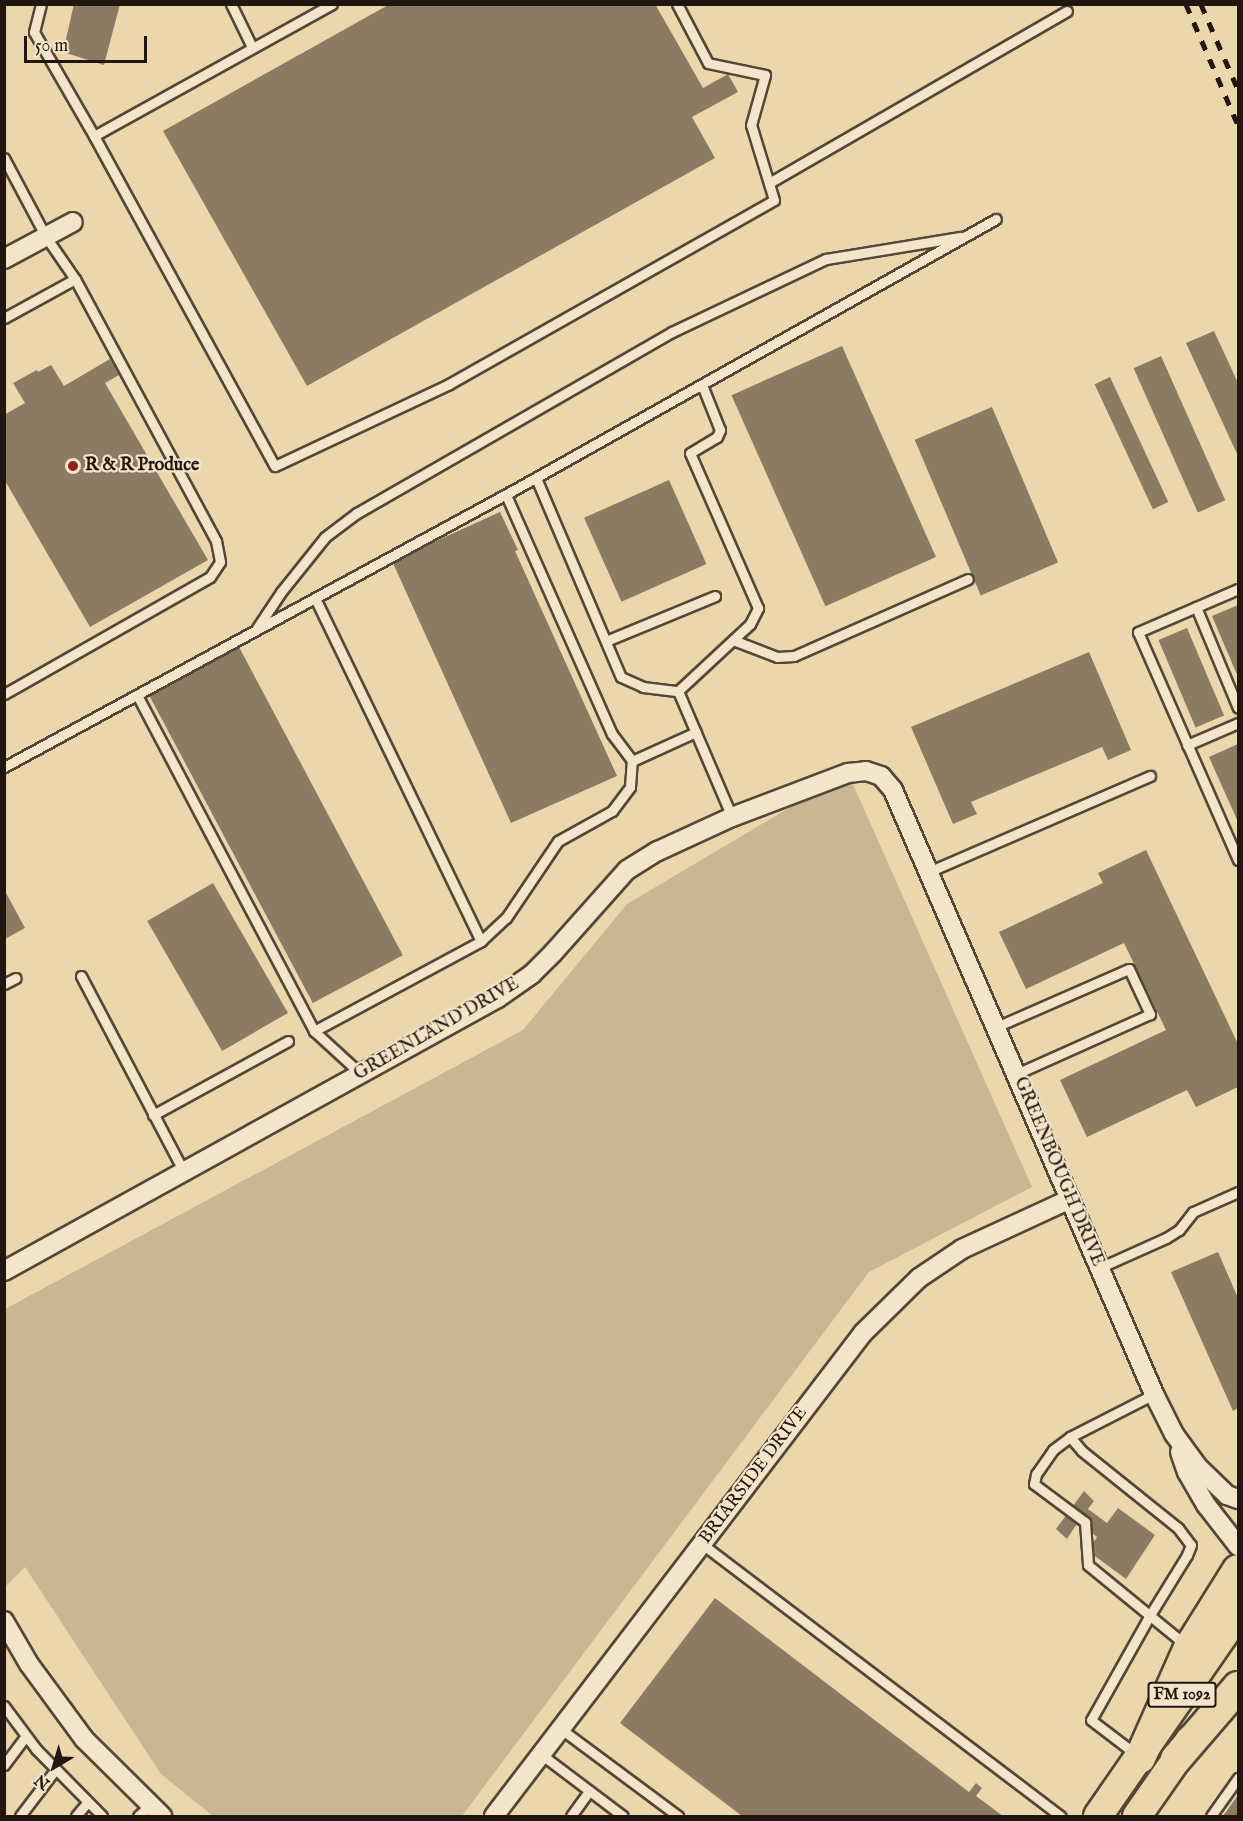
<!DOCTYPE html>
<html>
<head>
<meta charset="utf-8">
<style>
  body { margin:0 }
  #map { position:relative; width:1243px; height:1821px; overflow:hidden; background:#ecd7ad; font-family:"IM FELL English",serif }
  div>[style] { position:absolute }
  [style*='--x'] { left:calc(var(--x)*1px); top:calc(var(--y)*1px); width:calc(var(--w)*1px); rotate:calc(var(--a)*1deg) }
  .green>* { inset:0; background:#cab692 }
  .building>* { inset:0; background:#8b7b62; transform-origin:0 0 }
  .roads { filter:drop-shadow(2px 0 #544737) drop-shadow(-2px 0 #544737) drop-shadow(0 2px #544737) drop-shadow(0 -2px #544737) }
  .service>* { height:9px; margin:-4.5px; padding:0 4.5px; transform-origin:4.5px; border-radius:4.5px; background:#f3e5ca }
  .minor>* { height:18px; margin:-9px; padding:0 9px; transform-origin:9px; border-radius:9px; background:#f3e5ca }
  .primary>* { height:28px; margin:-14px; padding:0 14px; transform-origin:14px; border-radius:14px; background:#ecd7ad }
  .trunk>* { height:30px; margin:-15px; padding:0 15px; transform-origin:15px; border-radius:15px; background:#ecd7ad }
  .rail>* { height:4.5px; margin-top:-2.25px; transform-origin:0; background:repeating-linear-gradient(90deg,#221710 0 10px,transparent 0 20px) }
  .dots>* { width:16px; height:16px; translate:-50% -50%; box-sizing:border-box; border:3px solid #f3e5ca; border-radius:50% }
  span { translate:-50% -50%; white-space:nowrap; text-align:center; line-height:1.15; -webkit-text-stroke:4.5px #f3e5ca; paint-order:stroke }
  .shield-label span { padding:2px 4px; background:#f3e5ca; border:2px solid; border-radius:4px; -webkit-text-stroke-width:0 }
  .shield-label { font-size:16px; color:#221710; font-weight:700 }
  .poi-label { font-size:18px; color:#221710; font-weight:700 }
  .left { translate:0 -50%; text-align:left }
  .street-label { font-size:18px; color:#221710 }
  .frame { position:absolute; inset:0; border:6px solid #221710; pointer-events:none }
  .north { position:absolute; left:24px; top:1737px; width:60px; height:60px; -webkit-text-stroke:4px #f3e5ca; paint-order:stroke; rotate:218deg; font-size:16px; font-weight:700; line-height:24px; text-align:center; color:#221710 }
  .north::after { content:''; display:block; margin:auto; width:21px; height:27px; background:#221710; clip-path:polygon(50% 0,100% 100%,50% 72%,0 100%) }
  .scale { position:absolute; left:24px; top:36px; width:123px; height:27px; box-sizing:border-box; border:3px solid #221710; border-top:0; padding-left:8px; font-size:18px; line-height:21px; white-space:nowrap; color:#221710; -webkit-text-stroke:4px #f3e5ca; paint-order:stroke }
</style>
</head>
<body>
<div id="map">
  <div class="green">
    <div style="clip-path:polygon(848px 773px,1032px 1187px,869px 1272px,462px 1816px,213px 1816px,161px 1774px,25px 1567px,5px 1587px,5px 1309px,523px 1030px,627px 904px)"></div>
  </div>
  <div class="building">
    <div style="clip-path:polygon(74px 4px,120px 4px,104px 65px,63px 52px)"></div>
    <div style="clip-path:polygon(390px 4px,655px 4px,703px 88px,728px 74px,738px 92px,692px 117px,715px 158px,307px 386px,163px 131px)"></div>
    <div style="clip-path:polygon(1214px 331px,1238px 383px,1238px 456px,1186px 343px)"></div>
    <div style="left:842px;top:346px;width:231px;height:121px;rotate:66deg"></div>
    <div style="left:1161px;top:356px;width:158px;height:30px;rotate:66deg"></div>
    <div style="clip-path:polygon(110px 359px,119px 375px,105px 383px,208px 560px,90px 627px,4px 479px,4px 415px,25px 403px,13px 383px,37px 370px,38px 372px,51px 365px,64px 386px)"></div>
    <div style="left:1110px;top:377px;width:138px;height:17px;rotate:65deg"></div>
    <div style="left:992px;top:407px;width:169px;height:84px;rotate:67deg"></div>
    <div style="left:669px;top:480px;width:92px;height:93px;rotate:66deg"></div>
    <div style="clip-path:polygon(500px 512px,518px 550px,515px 551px,617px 776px,511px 823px,392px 561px)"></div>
    <div style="clip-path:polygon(1238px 605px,1238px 677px,1212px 616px)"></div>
    <div style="left:1187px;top:628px;width:95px;height:31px;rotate:67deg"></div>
    <div style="left:239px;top:647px;width:349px;height:102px;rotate:62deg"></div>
    <div style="clip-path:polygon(1089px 652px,1131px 750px,1108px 760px,1102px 747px,971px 802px,977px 814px,953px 824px,911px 727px)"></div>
    <div style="clip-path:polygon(1238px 744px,1238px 822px,1209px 757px)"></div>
    <div style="clip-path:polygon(1146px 850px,1238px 1044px,1238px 1087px,1196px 1107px,1187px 1090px,1087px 1137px,1060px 1080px,1166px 1030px,1124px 943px,1026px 989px,999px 932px,1103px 883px,1098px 873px)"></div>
    <div style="left:213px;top:883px;width:150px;height:76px;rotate:60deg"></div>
    <div style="clip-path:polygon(5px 891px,25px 928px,5px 939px)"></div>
    <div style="clip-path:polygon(1218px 1252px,1238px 1298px,1238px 1408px,1233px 1411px,1171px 1272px)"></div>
    <div style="clip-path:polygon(1084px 1491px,1094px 1501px,1088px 1509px,1107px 1523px,1118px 1508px,1155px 1535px,1126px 1579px,1088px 1551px,1097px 1537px,1078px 1522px,1067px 1539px,1056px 1529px)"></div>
    <div style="clip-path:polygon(715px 1598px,969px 1792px,976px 1783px,982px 1788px,976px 1796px,1003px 1816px,742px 1816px,620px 1723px)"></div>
    <div style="clip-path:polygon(1238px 1795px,1238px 1816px,1223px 1816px)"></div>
  </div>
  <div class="roads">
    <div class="service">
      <div style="--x:41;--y:4;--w:29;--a:104"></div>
      <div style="--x:34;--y:32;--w:120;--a:60"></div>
      <div style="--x:231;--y:4;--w:48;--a:64"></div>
      <div style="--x:332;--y:4;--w:272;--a:151"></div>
      <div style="--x:94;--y:136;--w:376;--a:61.3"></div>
      <div style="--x:275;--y:466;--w:192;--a:-25.2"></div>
      <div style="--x:449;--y:384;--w:373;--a:-29.5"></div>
      <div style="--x:774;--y:200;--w:78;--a:-107"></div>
      <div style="--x:751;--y:125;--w:52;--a:-74.4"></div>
      <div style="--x:765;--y:75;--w:58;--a:-168.1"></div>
      <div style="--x:708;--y:63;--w:67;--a:-117.7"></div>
      <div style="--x:4;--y:158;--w:89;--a:62"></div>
      <div style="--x:46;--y:237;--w:51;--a:55.4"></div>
      <div style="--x:75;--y:279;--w:298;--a:61.7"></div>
      <div style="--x:216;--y:541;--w:21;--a:79"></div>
      <div style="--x:220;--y:562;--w:18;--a:124"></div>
      <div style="--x:210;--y:577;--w:237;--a:150.4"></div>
      <div style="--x:769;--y:183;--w:344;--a:-30"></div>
      <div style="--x:4;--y:318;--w:81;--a:-28.8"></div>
      <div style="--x:536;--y:478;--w:216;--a:66.9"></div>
      <div style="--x:621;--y:677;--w:24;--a:24"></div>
      <div style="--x:643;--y:687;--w:35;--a:7"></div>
      <div style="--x:678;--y:691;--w:98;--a:-42.9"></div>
      <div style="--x:750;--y:624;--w:18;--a:-63"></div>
      <div style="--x:758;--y:608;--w:169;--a:-113.7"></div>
      <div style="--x:690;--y:453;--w:31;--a:-31"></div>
      <div style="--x:717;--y:437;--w:8;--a:-67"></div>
      <div style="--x:720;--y:430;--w:48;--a:-111.8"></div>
      <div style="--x:506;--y:495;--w:261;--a:66.1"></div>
      <div style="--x:612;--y:734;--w:34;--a:53"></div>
      <div style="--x:1238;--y:589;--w:109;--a:156.7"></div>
      <div style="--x:1138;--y:632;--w:249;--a:66.3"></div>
      <div style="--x:315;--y:598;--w:381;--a:64.2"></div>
      <div style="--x:1196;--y:607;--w:109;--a:67.4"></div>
      <div style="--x:257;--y:628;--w:43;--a:-56.3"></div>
      <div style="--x:281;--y:592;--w:70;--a:-51.3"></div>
      <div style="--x:325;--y:537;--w:40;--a:-37"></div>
      <div style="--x:357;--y:513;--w:363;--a:-29.9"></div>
      <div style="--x:672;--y:332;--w:170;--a:-25.4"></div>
      <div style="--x:826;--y:259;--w:136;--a:-9.3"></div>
      <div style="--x:733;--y:640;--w:47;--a:21.1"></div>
      <div style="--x:777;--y:657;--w:17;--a:-3"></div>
      <div style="--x:794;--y:656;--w:190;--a:-23.9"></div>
      <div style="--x:606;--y:641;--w:118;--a:-22.4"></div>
      <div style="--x:678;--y:691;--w:137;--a:66.8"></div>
      <div style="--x:137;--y:695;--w:380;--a:62.2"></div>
      <div style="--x:314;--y:1031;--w:64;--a:42.5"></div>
      <div style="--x:1187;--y:745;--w:56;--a:-23.3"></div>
      <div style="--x:4;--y:767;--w:578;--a:-28.52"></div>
      <div style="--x:512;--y:491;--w:555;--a:-29.34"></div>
      <div style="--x:928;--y:872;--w:242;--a:-23.4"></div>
      <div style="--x:81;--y:976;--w:221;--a:62.3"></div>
      <div style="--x:4;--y:984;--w:13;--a:-27"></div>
      <div style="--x:996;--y:1027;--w:145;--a:-23.6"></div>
      <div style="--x:1129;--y:969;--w:50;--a:65"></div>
      <div style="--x:1150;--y:1014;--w:147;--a:155.9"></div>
      <div style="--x:314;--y:1031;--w:190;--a:-28.3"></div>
      <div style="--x:481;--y:941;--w:34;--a:-43"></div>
      <div style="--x:506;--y:918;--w:93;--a:-56"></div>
      <div style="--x:558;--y:841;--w:62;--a:-29.1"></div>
      <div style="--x:612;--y:811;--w:30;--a:-53"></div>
      <div style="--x:630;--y:787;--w:26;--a:-86"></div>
      <div style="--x:632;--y:761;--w:70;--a:-24.4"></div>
      <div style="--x:153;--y:1115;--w:154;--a:-28.7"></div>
      <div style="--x:1099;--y:1268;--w:73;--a:-24.1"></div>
      <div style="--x:1166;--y:1238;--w:15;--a:-32"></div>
      <div style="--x:1179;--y:1230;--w:23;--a:-52"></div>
      <div style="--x:1193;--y:1212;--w:49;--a:-24"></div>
      <div style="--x:1154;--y:1394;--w:94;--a:152.9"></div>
      <div style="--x:1070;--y:1437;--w:21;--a:143"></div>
      <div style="--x:1053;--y:1450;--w:29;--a:125"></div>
      <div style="--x:1036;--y:1474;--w:10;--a:101"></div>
      <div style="--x:1034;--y:1484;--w:64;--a:36.7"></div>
      <div style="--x:1085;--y:1522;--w:43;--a:86"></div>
      <div style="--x:1088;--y:1565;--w:128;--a:39.3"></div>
      <div style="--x:1070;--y:1437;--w:18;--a:49"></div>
      <div style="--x:1082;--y:1451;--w:123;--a:38.7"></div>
      <div style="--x:1178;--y:1528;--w:21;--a:53"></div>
      <div style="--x:1191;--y:1545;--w:11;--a:112"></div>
      <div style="--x:1187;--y:1555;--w:70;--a:121.7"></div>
      <div style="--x:1150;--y:1615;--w:120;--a:119.3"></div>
      <div style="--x:1091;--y:1720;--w:58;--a:37.3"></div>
      <div style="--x:702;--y:1544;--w:450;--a:37.2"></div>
      <div style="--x:4;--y:1706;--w:54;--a:53.3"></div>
      <div style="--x:36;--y:1749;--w:94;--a:45.4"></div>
      <div style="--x:561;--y:1729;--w:146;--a:36.6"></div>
      <div style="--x:542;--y:1755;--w:101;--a:37"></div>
      <div style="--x:4;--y:1765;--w:36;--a:-53"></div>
      <div style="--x:20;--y:1816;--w:58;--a:-52.7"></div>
      <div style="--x:76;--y:1816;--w:17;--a:-50"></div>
      <div style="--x:138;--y:1816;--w:15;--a:-42"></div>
      <div style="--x:571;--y:1816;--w:31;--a:-54"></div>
      <div style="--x:1211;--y:1816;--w:47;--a:-54.6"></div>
    </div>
    <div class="minor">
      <div style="--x:4;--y:259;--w:78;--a:-28.2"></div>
      <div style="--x:4;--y:1271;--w:564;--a:-28.93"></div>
      <div style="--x:498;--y:998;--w:42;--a:-35.2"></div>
      <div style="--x:532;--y:974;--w:30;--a:-45"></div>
      <div style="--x:553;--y:953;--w:111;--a:-48.3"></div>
      <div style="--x:627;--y:870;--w:36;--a:-32"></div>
      <div style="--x:658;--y:851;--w:81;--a:-24.7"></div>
      <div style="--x:732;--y:817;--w:124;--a:-20.8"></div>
      <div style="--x:848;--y:773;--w:18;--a:-6"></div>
      <div style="--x:866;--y:771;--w:16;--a:18"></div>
      <div style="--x:881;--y:776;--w:18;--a:49"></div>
      <div style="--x:893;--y:790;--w:658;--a:66.63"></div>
      <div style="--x:1154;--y:1394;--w:45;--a:63.4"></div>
      <div style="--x:1174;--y:1434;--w:39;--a:54"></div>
      <div style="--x:1197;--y:1466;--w:42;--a:44"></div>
      <div style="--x:1227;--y:1495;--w:12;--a:20"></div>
      <div style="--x:1180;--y:1452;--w:21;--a:71"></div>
      <div style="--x:1187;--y:1472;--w:39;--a:60"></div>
      <div style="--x:1207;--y:1506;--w:51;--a:52.2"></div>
      <div style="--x:4;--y:1621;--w:50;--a:59.8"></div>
      <div style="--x:29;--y:1664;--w:93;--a:53.7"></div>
      <div style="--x:84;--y:1739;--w:110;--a:44.6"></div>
      <div style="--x:494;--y:1816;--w:608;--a:-52.62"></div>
      <div style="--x:863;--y:1333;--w:78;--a:-44.5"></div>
      <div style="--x:919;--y:1278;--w:52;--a:-34"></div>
      <div style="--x:962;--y:1249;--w:119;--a:-24.8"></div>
    </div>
    <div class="primary">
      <div style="--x:1098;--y:1816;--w:246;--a:-55.3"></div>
      <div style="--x:1137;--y:1816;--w:93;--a:-55.1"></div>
    </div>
    <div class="trunk">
      <div style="--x:1140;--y:1758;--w:120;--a:-66"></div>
      <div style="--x:1189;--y:1648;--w:92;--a:-57.9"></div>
      <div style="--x:1176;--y:1759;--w:95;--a:-49.3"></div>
    </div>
  </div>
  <div class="rail">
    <div style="--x:1186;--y:4;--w:132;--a:66.7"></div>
    <div style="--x:1201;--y:4;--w:93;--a:66.5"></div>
  </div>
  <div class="dots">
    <div style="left:73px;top:466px;background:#8f2418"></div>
  </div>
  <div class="shield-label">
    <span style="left:1182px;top:1695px">FM 1092</span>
  </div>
  <div class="poi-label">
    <span class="left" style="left:85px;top:466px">R &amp; R Produce</span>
  </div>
  <div class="street-label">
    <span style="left:437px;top:1030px;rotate:-30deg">GREENLAND DRIVE</span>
    <span style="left:1058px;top:1172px;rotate:67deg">GREENBOUGH DRIVE</span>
    <span style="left:754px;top:1476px;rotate:-53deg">BRIARSIDE DRIVE</span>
  </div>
  <div class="frame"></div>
  <div class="north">N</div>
  <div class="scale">50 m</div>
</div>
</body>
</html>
